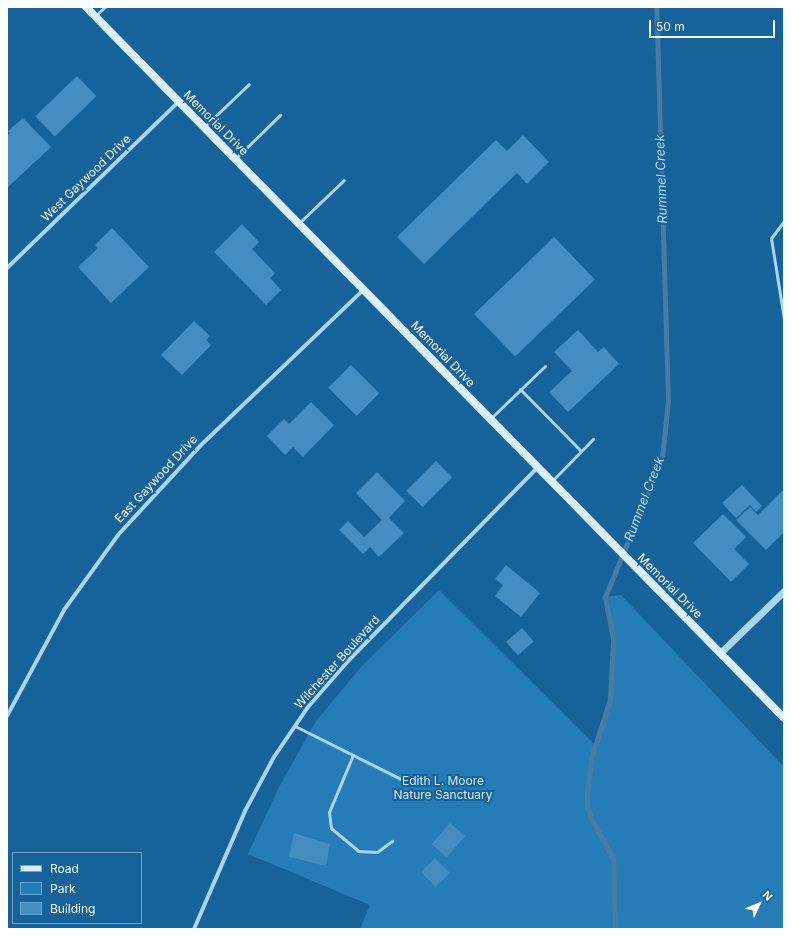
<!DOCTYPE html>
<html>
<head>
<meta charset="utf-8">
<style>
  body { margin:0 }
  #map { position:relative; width:791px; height:936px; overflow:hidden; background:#16629a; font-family:Inter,sans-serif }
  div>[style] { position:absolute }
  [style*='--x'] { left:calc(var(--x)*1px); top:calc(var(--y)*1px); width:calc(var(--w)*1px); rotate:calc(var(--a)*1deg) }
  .green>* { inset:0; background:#267cb7 }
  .stream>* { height:5px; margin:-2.5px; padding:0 2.5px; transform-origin:2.5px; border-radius:2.5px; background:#487ca3 }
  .building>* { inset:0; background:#448dc2; transform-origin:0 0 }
  .service>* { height:3px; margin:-1.5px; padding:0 1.5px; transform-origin:1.5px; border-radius:1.5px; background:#abd5f2 }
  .minor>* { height:4px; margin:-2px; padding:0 2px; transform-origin:2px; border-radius:2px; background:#abd5f2 }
  .tertiary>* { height:7px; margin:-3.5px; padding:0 3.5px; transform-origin:3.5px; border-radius:3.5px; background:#abd5f2 }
  .secondary>* { height:8px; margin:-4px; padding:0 4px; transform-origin:4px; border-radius:4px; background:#daeefc }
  span { translate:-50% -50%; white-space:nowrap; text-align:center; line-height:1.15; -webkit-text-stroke:4px #16629a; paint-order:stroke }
  .street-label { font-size:12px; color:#fff }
  .park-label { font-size:12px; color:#d3ecfc }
  .water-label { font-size:13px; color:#b8def9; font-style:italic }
  .frame { position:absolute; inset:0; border:8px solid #fff; pointer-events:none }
  .legend { position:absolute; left:12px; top:852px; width:130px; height:72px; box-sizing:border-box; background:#16629a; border:1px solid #73a1c2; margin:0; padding:5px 7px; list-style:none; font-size:12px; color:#fff }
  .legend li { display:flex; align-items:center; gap:8px; height:20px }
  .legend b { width:20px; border:1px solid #73a1c2 }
  .north { position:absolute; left:739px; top:884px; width:40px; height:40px; -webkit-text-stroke:3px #16629a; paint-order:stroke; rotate:46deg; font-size:11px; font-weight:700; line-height:16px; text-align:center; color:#fff }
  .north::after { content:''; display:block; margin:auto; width:14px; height:18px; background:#fff; clip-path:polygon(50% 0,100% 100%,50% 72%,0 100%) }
  .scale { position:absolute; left:649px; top:20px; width:126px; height:18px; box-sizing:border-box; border:2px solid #fff; border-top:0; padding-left:5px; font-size:12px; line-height:14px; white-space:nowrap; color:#fff; -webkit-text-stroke:3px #16629a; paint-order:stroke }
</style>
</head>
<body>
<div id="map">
  <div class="green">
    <div style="clip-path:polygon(439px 590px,595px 745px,610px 699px,613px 639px,605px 597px,621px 595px,784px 767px,784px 929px,360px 929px,370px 905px,248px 854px,279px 787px,316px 721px,361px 667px)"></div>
  </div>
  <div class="stream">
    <div style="--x:615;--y:929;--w:70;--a:-91.6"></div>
    <div style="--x:613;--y:859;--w:44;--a:-118.3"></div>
    <div style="--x:592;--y:820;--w:14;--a:-111"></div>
    <div style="--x:587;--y:807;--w:14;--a:-90"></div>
    <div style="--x:587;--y:793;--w:35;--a:-83"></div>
    <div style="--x:591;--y:758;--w:62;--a:-72.1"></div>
    <div style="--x:610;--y:699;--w:60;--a:-87.1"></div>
    <div style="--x:613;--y:639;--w:43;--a:-100.8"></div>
    <div style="--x:605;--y:597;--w:150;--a:-67.7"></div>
    <div style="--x:662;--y:458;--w:57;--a:-84"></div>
    <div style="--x:668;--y:401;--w:394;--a:-91.7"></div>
  </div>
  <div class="building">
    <div style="left:77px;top:76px;width:28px;height:58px;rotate:46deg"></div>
    <div style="clip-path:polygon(23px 118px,51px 147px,7px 188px,7px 136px,10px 133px,8px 131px)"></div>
    <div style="clip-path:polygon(523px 135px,549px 162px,527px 184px,517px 173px,424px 264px,397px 237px,496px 140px,507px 151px)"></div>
    <div style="clip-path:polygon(242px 224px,259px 242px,252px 249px,275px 273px,270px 278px,281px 290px,266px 305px,214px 252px)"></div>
    <div style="clip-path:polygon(112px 228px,149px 267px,111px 303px,78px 267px,98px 248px,95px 245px)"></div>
    <div style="left:554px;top:237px;width:59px;height:111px;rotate:46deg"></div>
    <div style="clip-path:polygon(194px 321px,210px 336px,206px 340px,211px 345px,182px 375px,161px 355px)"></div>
    <div style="clip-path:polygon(578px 330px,598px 352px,604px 347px,619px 364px,568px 412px,549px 392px,572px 371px,554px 352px)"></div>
    <div style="left:351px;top:365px;width:40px;height:32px;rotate:45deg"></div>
    <div style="clip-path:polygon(311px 402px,334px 425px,303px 457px,293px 447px,285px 455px,267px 436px,284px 419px,289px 424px)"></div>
    <div style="left:436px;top:461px;width:23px;height:42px;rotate:45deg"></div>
    <div style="clip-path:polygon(377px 472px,405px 501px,389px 518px,404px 533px,379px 557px,370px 547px,363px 554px,339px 530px,348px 521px,364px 537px,382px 520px,356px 493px)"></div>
    <div style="clip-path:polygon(742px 485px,762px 506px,756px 512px,750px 505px,736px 518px,722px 503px)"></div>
    <div style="clip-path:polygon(784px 489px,784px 532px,766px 550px,736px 520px,750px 507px,758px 515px)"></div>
    <div style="clip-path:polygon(723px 514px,746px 537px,734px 549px,749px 564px,731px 582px,693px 543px)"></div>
    <div style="clip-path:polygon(506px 565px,540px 593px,521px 617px,495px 596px,503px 585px,495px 579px)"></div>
    <div style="left:522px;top:628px;width:18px;height:21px;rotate:49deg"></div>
    <div style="left:450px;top:823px;width:20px;height:28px;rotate:41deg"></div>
    <div style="clip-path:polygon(294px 833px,330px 844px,326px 866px,289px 857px)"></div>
    <div style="left:435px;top:858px;width:21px;height:20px;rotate:45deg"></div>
  </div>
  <div class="service">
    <div style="--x:96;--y:15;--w:12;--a:-42"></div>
    <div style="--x:204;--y:127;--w:62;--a:-43.7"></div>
    <div style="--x:236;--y:158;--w:62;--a:-44.3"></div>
    <div style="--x:784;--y:221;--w:21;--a:127"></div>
    <div style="--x:771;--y:238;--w:82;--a:80.9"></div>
    <div style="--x:299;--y:223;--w:62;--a:-43.7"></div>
    <div style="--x:520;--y:389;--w:87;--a:45.5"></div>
    <div style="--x:491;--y:418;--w:75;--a:-43.9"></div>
    <div style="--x:552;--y:481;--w:59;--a:-45.7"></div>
    <div style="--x:295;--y:726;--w:130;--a:26.6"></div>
    <div style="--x:353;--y:755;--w:62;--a:112.8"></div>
    <div style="--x:329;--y:812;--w:16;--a:83"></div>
    <div style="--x:331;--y:828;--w:35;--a:40"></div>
    <div style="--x:358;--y:851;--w:19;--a:3"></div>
    <div style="--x:377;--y:852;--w:19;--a:-36"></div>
  </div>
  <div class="minor">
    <div style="--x:7;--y:268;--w:238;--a:-44.1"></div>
    <div style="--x:7;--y:716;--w:120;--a:-61.7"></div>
    <div style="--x:64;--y:610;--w:92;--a:-54.2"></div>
    <div style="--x:118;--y:535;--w:121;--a:-47.3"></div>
    <div style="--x:200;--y:446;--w:226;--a:-43.7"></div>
    <div style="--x:194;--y:929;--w:129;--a:-66.6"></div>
    <div style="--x:245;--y:811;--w:61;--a:-61.8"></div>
    <div style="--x:274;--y:757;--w:60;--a:-55.8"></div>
    <div style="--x:308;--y:707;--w:62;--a:-48.9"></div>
    <div style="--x:349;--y:660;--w:269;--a:-45.6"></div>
  </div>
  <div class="tertiary">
    <div style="--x:720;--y:653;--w:89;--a:-44.1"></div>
  </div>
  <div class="secondary">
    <div style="--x:86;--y:7;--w:996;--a:45.53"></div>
  </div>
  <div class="street-label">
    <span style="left:216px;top:123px;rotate:45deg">Memorial Drive</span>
    <span style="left:86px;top:178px;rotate:-44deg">West Gaywood Drive</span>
    <span style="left:443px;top:354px;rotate:46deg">Memorial Drive</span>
    <span style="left:156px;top:479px;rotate:-47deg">East Gaywood Drive</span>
    <span style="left:670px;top:586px;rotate:45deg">Memorial Drive</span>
    <span style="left:337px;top:662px;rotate:-48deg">Wilchester Boulevard</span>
  </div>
  <div class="park-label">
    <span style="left:443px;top:788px">Edith L. Moore<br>Nature Sanctuary</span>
  </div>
  <div class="water-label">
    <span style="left:661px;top:179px;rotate:-92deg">Rummel Creek</span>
    <span style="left:644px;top:499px;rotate:-69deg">Rummel Creek</span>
  </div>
  <div class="frame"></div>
  <ul class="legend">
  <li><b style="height:5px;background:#daeefc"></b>Road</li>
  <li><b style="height:11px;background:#267cb7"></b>Park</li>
  <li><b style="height:11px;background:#448dc2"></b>Building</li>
  </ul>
  <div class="north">N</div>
  <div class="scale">50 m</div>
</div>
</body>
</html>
